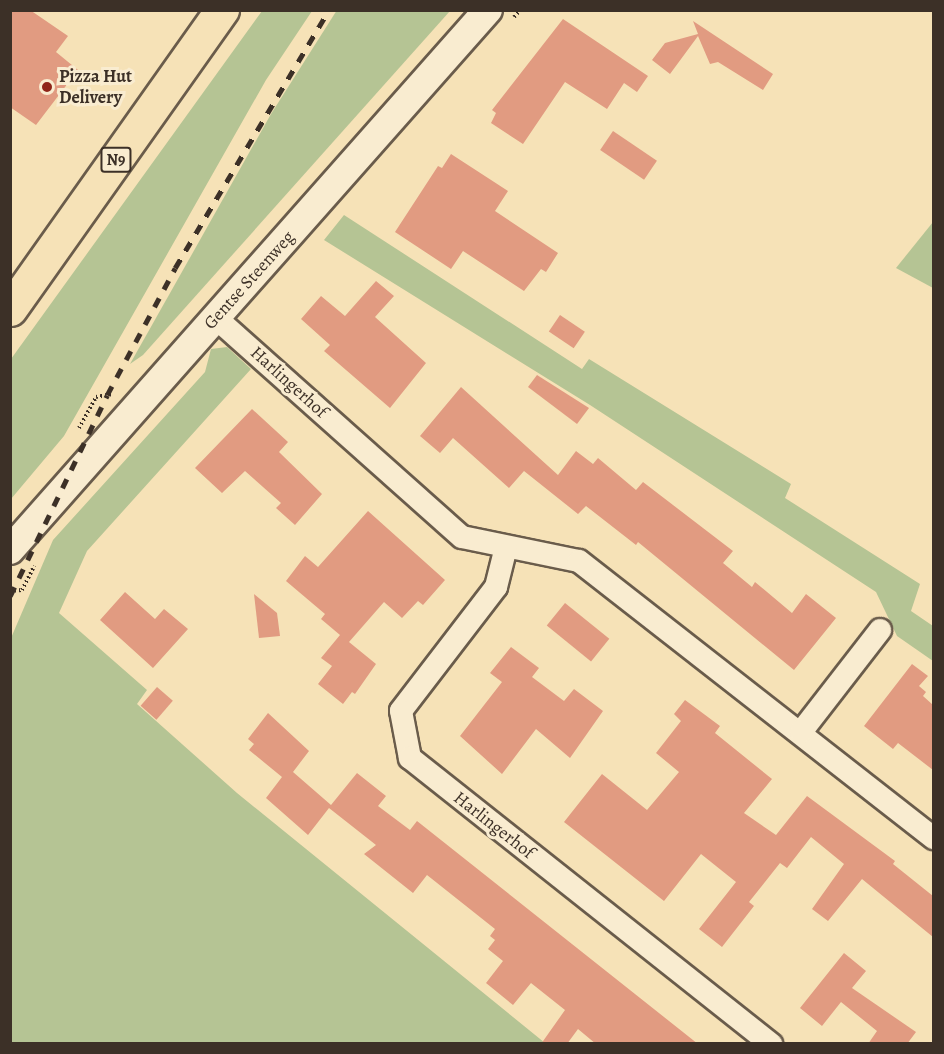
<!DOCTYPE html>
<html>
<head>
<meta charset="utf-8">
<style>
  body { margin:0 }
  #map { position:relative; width:944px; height:1054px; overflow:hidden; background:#f6e2b7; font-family:Alegreya,serif }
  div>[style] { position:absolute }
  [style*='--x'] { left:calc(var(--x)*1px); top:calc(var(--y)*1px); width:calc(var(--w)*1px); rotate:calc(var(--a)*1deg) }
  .green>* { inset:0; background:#b5c494 }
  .building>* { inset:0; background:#e19b81; transform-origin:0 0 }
  .path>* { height:4px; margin-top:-2px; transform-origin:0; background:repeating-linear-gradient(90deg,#3c3027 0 1.5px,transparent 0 4.5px) }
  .roads { filter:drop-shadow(2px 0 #6a5c4b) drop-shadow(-2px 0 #6a5c4b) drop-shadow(0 2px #6a5c4b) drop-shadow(0 -2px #6a5c4b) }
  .minor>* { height:22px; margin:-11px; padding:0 11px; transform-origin:11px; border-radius:11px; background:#f9ecd0 }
  .tertiary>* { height:28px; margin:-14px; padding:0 14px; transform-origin:14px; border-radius:14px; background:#f9ecd0 }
  .primary>* { height:33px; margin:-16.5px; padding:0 16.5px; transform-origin:16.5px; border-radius:16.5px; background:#f6e2b7 }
  .rail>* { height:4.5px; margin-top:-2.25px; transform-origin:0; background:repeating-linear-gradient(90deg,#3c3027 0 10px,transparent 0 20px) }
  .dots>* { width:16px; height:16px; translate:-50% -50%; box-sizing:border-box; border:3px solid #f9ecd0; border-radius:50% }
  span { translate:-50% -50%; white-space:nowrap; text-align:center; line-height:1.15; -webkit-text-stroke:6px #f9ecd0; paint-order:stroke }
  .shield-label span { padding:2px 4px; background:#f9ecd0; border:2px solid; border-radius:4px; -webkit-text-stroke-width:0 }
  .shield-label { font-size:16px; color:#3c3027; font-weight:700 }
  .poi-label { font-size:18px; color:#3c3027; font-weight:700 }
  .left { translate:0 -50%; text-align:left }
  .street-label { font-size:18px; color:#3c3027 }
  .frame { position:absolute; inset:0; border:12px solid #3c3027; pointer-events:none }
</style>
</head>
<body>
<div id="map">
  <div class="green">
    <div style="clip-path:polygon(337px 10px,450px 11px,143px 355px,130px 364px,271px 114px)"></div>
    <div style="clip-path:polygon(262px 11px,312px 11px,266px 80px,64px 436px,11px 499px,11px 359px)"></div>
    <div style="clip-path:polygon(344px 215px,582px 369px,589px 359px,791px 484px,785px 498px,920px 584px,911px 611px,933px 626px,933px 661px,897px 636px,876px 592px,590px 405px,324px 240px)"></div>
    <div style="clip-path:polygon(933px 222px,933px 288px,896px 268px)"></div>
    <div style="clip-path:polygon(227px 347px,251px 369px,87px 551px,59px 613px,147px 690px,137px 704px,237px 793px,545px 1043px,11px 1044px,11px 638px,53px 540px,205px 372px,211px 349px)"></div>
  </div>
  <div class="building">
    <div style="clip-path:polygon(10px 10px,30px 10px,68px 36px,56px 52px,78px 70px,36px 125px,10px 107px)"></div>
    <div style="clip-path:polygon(563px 19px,648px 76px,637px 92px,624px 83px,607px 109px,565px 82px,523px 144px,491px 123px,496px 113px,492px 110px)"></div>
    <div style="clip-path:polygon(693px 21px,773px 74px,763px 90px,718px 62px,710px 64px,698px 36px,670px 74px,652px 60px,665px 43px,698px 34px)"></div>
    <div style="left:613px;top:131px;width:53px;height:23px;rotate:34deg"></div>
    <div style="clip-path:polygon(451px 154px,508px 191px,495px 211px,558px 253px,546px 272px,541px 269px,524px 291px,463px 251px,451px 269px,395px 232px,438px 166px,442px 168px)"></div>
    <div style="clip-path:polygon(376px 281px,394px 296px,375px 317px,426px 363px,390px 408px,324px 351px,330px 345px,301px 319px,321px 296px,345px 316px)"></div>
    <div style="left:560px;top:315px;width:30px;height:20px;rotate:34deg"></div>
    <div style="clip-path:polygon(537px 375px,589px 408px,577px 424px,528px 387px)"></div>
    <div style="clip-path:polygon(461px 387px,558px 475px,576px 451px,593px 464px,598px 458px,636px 490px,643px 482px,733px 551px,723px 563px,752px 587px,755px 582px,792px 613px,806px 594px,836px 618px,794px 670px,638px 542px,636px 545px,586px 506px,578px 514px,524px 471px,509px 488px,453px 438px,440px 453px,420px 436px)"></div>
    <div style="clip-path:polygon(252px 409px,288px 442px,279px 452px,322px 494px,295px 525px,276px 508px,281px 503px,245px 471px,222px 493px,195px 468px)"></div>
    <div style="clip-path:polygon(368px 511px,445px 580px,423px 605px,418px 601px,402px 618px,384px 602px,349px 642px,376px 664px,355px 694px,352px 692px,343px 704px,318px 684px,332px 666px,321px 658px,340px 635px,321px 619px,325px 614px,286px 581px,305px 556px,318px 567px)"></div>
    <div style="clip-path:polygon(125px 592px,155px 619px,164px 609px,188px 629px,153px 668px,100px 620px)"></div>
    <div style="clip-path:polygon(254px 594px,277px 613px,280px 636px,259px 638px)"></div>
    <div style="left:565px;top:603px;width:57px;height:29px;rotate:39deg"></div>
    <div style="clip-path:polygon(511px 647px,539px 668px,532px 677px,564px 701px,574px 689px,603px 711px,570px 758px,536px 729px,502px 774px,460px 736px,502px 682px,490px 673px)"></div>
    <div style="clip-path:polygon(912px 664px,928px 676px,919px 686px,926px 692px,923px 696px,933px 705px,933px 770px,898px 743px,893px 749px,864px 726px)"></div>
    <div style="left:157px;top:687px;width:21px;height:25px;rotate:41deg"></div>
    <div style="clip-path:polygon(685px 700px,720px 726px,715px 733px,772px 779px,744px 813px,776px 835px,807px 796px,895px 861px,893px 864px,933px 896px,933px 937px,862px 879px,828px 921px,812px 909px,844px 864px,811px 837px,787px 868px,780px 863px,749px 902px,754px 906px,722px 947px,699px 929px,736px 882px,701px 854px,664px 901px,564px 822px,602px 774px,647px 810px,679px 772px,656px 753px,681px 721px,674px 714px)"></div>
    <div style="clip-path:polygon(268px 713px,309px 751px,293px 772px,331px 805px,357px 773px,386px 796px,378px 806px,410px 830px,417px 821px,698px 1044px,596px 1044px,578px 1029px,567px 1044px,541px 1044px,565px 1010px,531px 983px,513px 1005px,486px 983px,503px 961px,488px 949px,495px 940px,490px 936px,495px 929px,427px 875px,413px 893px,364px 854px,376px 845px,329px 808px,308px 835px,266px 798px,282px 777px,249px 750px,254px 744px,248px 739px)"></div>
    <div style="clip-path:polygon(844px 953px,866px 971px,852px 988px,916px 1032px,907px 1044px,868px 1044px,877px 1031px,841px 1002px,822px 1026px,800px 1008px)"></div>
  </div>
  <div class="path">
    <div style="--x:514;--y:17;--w:9;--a:-49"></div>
    <div style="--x:79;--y:428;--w:35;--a:-61"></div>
    <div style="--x:96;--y:397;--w:17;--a:-10"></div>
    <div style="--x:10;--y:591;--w:12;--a:-5"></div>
    <div style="--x:22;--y:590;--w:27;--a:-63"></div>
  </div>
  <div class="roads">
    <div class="minor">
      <div style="--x:216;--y:318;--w:329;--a:41.7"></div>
      <div style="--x:462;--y:537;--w:119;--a:11.6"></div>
      <div style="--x:579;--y:561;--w:450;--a:38"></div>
      <div style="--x:506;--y:547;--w:41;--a:104"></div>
      <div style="--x:496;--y:587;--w:156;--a:127.5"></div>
      <div style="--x:401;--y:711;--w:48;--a:79.2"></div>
      <div style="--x:410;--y:758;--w:461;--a:38.4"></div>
      <div style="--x:801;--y:732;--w:129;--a:-52.2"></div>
    </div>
    <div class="tertiary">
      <div style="--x:10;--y:550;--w:721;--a:-48.49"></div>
    </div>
    <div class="primary">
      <div style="--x:10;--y:309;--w:367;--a:-54.7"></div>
    </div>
  </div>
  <div class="rail">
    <div style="--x:10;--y:596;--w:223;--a:-64.2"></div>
    <div style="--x:107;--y:395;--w:144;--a:-61.8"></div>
    <div style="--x:175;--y:268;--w:300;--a:-59.2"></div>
  </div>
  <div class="dots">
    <div style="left:47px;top:87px;background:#8f2418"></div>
  </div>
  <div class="shield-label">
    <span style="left:116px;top:160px">N9</span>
  </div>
  <div class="poi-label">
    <span class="left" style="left:59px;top:87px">Pizza Hut<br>Delivery</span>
  </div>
  <div class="street-label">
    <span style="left:249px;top:280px;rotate:-48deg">Gentse Steenweg</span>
    <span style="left:289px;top:382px;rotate:42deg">Harlingerhof</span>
    <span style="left:494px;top:825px;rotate:38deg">Harlingerhof</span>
  </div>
  <div class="frame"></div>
</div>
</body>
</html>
